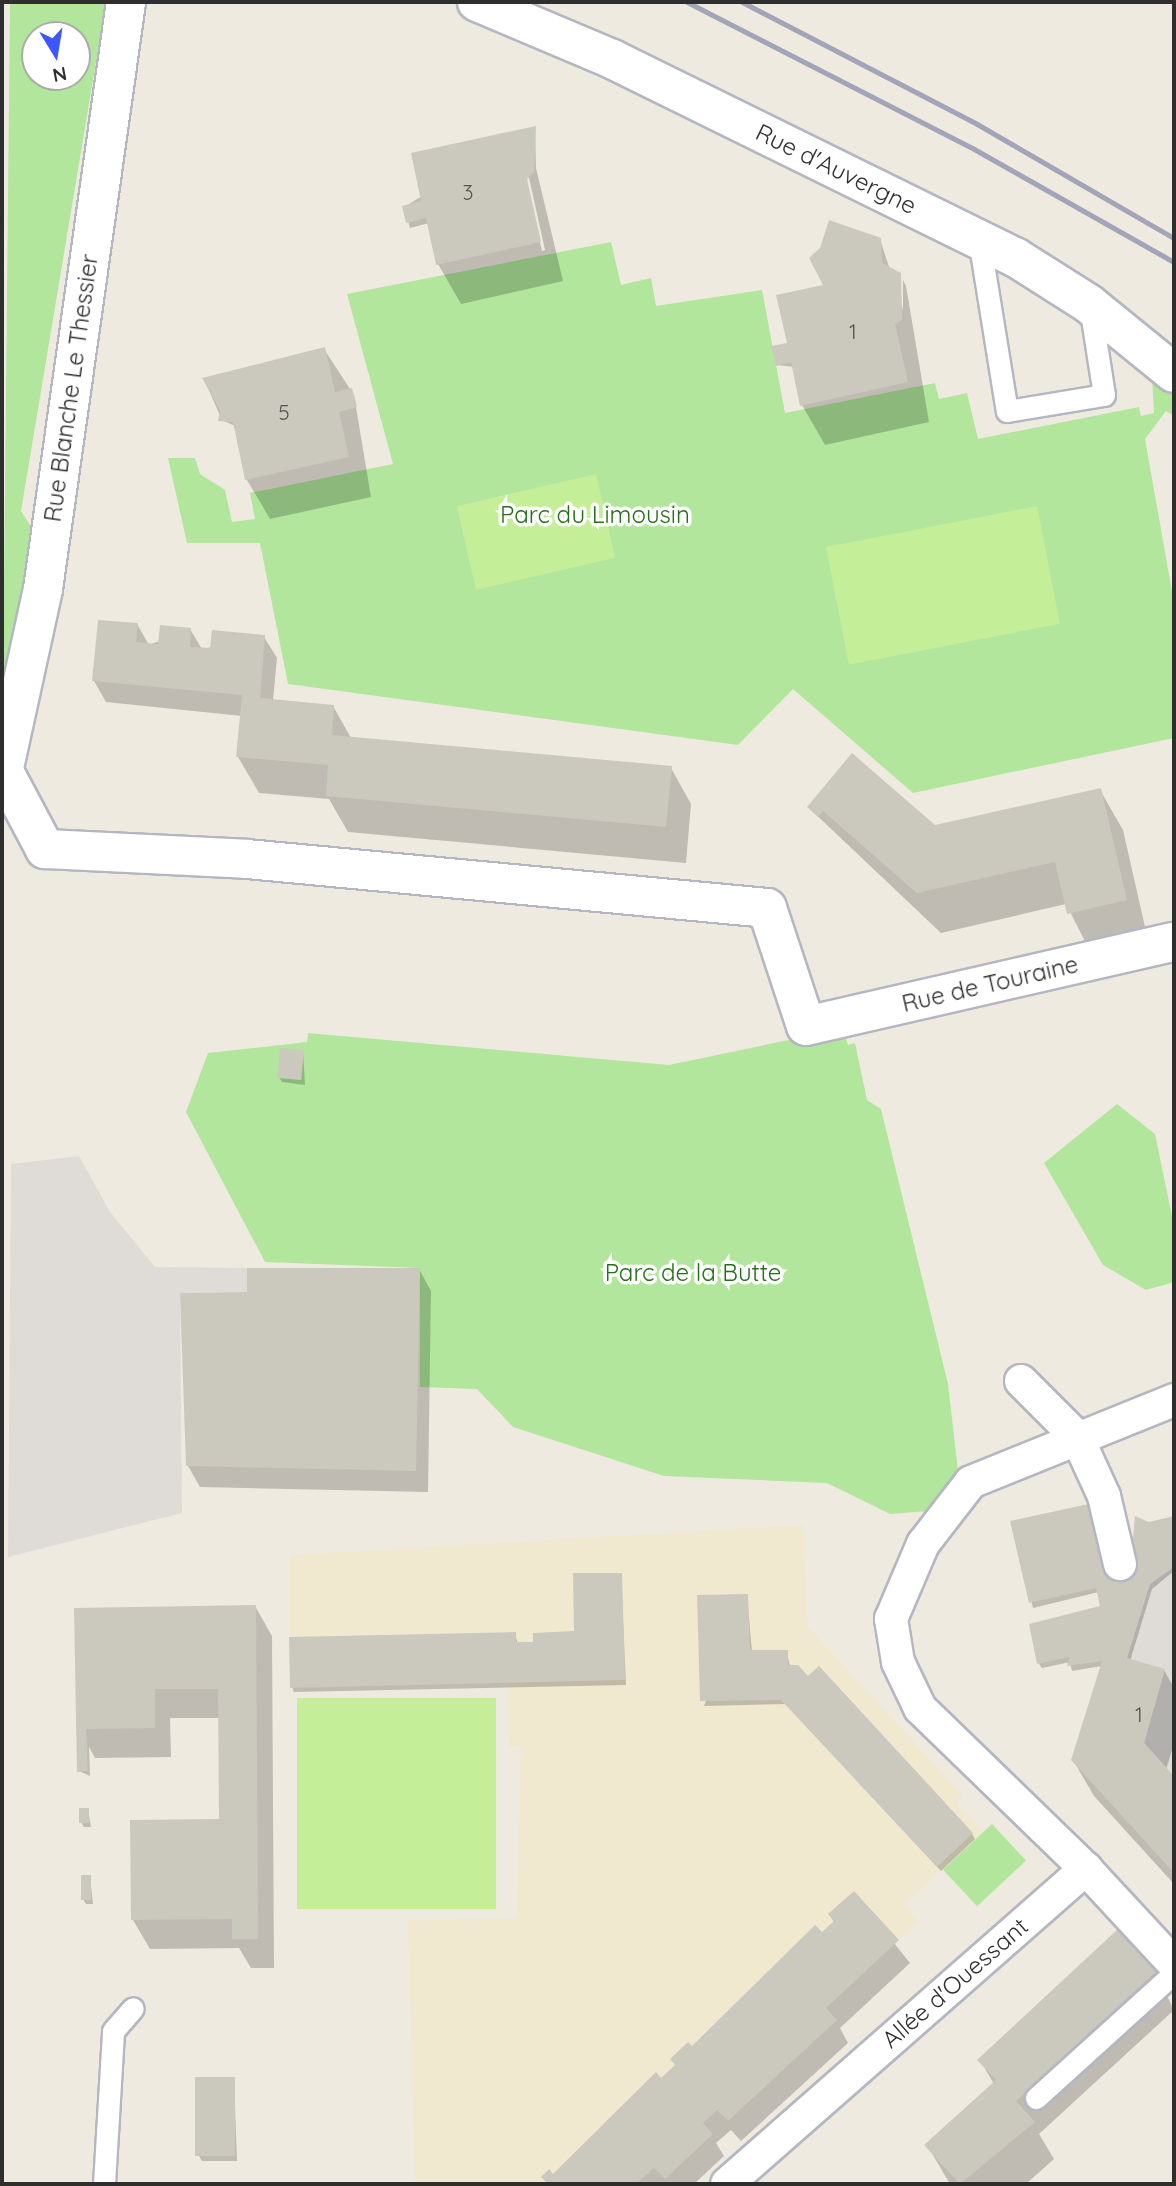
<!DOCTYPE html>
<html>
<head>
<meta charset="utf-8">
<style>
  body { margin:0 }
  #map { position:relative; width:1176px; height:2186px; overflow:hidden; background:#efeae0; font-family:Quicksand,sans-serif }
  div>[style] { position:absolute }
  [style*='--x'] { left:calc(var(--x)*1px); top:calc(var(--y)*1px); width:calc(var(--w)*1px); rotate:calc(var(--a)*1deg) }
  .education>* { inset:0; background:#f1e8d0 }
  .green>* { inset:0; background:#b1e69c; transform-origin:0 0 }
  .pitch>* { inset:0; background:#c4ee98; transform-origin:0 0 }
  .plaza>* { inset:0; background:#dfdcd8 }
  .shadow>* { inset:0; background:#0003 }
  .building>* { inset:0; background:#cbc8be; transform-origin:0 0 }
  .roads { filter:drop-shadow(2px 0 #b4b6c1) drop-shadow(-2px 0 #b4b6c1) drop-shadow(0 2px #b4b6c1) drop-shadow(0 -2px #b4b6c1) }
  .service>* { height:21px; margin:-10.5px; padding:0 10.5px; transform-origin:10.5px; border-radius:10.5px; background:#fff }
  .pedestrian>* { height:32px; margin:-16px; padding:0 16px; transform-origin:16px; border-radius:16px; background:#fff }
  .minor>* { height:38px; margin:-19px; padding:0 19px; transform-origin:19px; border-radius:19px; background:#fff }
  .rail>* { height:5px; margin:-2.5px; padding:0 2.5px; transform-origin:2.5px; border-radius:2.5px; background:#a2a4b8 }
  span { translate:-50% -50%; white-space:nowrap; text-align:center; line-height:1.15; -webkit-text-stroke:7px #fff; paint-order:stroke }
  .number-label { font-size:21px; color:#555452 }
  .number-label span { -webkit-text-stroke-width:0 }
  .street-label { font-size:24px; color:#2e2e2e }
  .park-label { font-size:24px; color:#266f19 }
  .frame { position:absolute; inset:0; border:4px solid #2e2e2e; pointer-events:none }
  .north { position:absolute; left:21px; top:21px; width:70px; height:70px; box-sizing:border-box; background:#fff; border:2px solid #ababab; border-radius:50%; rotate:169deg; font-size:19px; font-weight:700; line-height:28px; text-align:center; color:#2e2e2e }
  .north::after { content:''; display:block; margin:auto; width:24px; height:32px; background:#3e56ff; clip-path:polygon(50% 0,100% 100%,50% 72%,0 100%) }
</style>
</head>
<body>
<div id="map">
  <div class="education">
    <div style="clip-path:polygon(803px 1525px,808px 1627px,963px 1795px,956px 1803px,983px 1832px,904px 1905px,919px 1921px,826px 2008px,837px 2020px,728px 2121px,717px 2110px,703px 2122px,713px 2134px,665px 2179px,654px 2168px,636px 2184px,415px 2184px,408px 1920px,517px 1918px,521px 1747px,509px 1747px,508px 1683px,290px 1688px,290px 1555px)"></div>
  </div>
  <div class="green">
    <div style="clip-path:polygon(evenodd,10px 2px,106px 2px,21px 511px,35px 533px,29px 575px,3px 684px,10px 2px,35px 35px,77px 35px,77px 77px,35px 77px,35px 35px)"></div>
    <div style="clip-path:polygon(611px 242px,621px 285px,651px 278px,656px 306px,762px 290px,785px 413px,935px 383px,939px 399px,967px 393px,978px 439px,1139px 407px,1141px 416px,1154px 413px,1152px 377px,1174px 391px,1174px 416px,1166px 411px,1145px 439px,1174px 603px,1174px 738px,913px 793px,793px 689px,738px 745px,288px 684px,260px 543px,187px 543px,168px 458px,195px 458px,200px 474px,225px 490px,232px 522px,255px 519px,250px 493px,393px 464px,347px 294px)"></div>
    <div style="clip-path:polygon(827px 1032px,844px 1032px,848px 1045px,855px 1043px,867px 1100px,881px 1109px,948px 1384px,958px 1471px,927px 1511px,890px 1514px,827px 1483px,664px 1476px,513px 1427px,477px 1389px,420px 1387px,420px 1268px,265px 1262px,186px 1112px,208px 1053px,307px 1042px,308px 1033px,669px 1065px)"></div>
    <div style="clip-path:polygon(1117px 1104px,1155px 1134px,1174px 1226px,1174px 1282px,1146px 1290px,1103px 1265px,1044px 1163px)"></div>
    <div style="left:992px;top:1824px;width:50px;height:67px;rotate:47deg"></div>
  </div>
  <div class="pitch">
    <div style="left:596px;top:474px;width:86px;height:143px;rotate:77deg"></div>
    <div style="left:1037px;top:506px;width:120px;height:215px;rotate:79deg"></div>
    <div style="left:496px;top:1698px;width:211px;height:199px;rotate:90deg"></div>
  </div>
  <div class="plaza">
    <div style="clip-path:polygon(79px 1156px,110px 1212px,155px 1267px,247px 1268px,247px 1292px,180px 1293px,182px 1513px,8px 1557px,11px 1164px)"></div>
    <div style="clip-path:polygon(1174px 1567px,1174px 1776px,1144px 1743px,1165px 1669px,1127px 1658px,1150px 1584px)"></div>
  </div>
  <div class="shadow">
    <div style="clip-path:polygon(evenodd,535px 128px,536px 168px,563px 281px,461px 304px,438px 264px,429px 223px,410px 228px,404px 207px,535px 128px,524px 173px,529px 178px,545px 250px,542px 251px,524px 173px)"></div>
    <div style="clip-path:polygon(880px 239px,903px 310px,903px 280px,906px 286px,929px 422px,825px 445px,802px 405px,794px 367px,777px 365px,826px 286px)"></div>
    <div style="clip-path:polygon(324px 349px,354px 395px,371px 497px,270px 519px,247px 480px,235px 426px,222px 420px,204px 379px)"></div>
    <div style="clip-path:polygon(137px 624px,149px 645px,190px 629px,202px 649px,264px 637px,277px 658px,273px 700px,333px 706px,351px 738px,671px 768px,691px 804px,686px 863px,348px 832px,329px 799px,259px 793px,238px 757px,242px 716px,106px 702px,94px 681px)"></div>
    <div style="clip-path:polygon(1100px 790px,1123px 830px,1148px 940px,1091px 953px,1066px 904px,941px 933px,809px 808px,935px 827px)"></div>
    <div style="clip-path:polygon(303px 1051px,305px 1085px,282px 1082px,279px 1077px)"></div>
    <div style="clip-path:polygon(419px 1269px,431px 1291px,428px 1492px,200px 1487px,188px 1466px,249px 1294px)"></div>
    <div style="clip-path:polygon(1174px 1518px,1174px 1571px,1152px 1589px,1130px 1661px,1164px 1670px,1174px 1688px,1174px 1743px,1166px 1770px,1174px 1779px,1174px 1884px,1094px 1796px,1073px 1760px,1102px 1666px,1072px 1671px,1070px 1662px,1042px 1668px,1039px 1664px,1102px 1607px,1099px 1592px,1033px 1608px,1012px 1523px,1133px 1563px,1149px 1524px)"></div>
    <div style="clip-path:polygon(621px 1575px,626px 1685px,294px 1692px,292px 1687px,515px 1634px,518px 1644px,535px 1643px,576px 1633px)"></div>
    <div style="clip-path:polygon(747px 1595px,752px 1652px,787px 1652px,790px 1667px,972px 1834px,975px 1839px,941px 1871px,786px 1704px,704px 1706px)"></div>
    <div style="clip-path:polygon(255px 1606px,272px 1636px,274px 1968px,251px 1968px,239px 1948px,150px 1949px,133px 1920px,220px 1821px,220px 1718px,170px 1718px,171px 1757px,95px 1758px,89px 1747px,90px 1776px,79px 1771px,78px 1729px)"></div>
    <div style="clip-path:polygon(88px 1810px,91px 1827px,84px 1827px,81px 1822px)"></div>
    <div style="clip-path:polygon(90px 1877px,93px 1904px,86px 1904px,83px 1899px)"></div>
    <div style="clip-path:polygon(854px 1893px,910px 1963px,840px 2028px,848px 2043px,741px 2141px,731px 2130px,716px 2143px,724px 2156px,694px 2184px,545px 2184px,549px 2173px,553px 2176px,822px 1935px,834px 1922px,830px 1915px)"></div>
    <div style="clip-path:polygon(1155px 1972px,1174px 2010px,1039px 2134px,1054px 2159px,1026px 2184px,950px 2184px,927px 2145px,994px 2084px,980px 2060px)"></div>
    <div style="clip-path:polygon(234px 2079px,237px 2161px,202px 2161px,199px 2156px)"></div>
  </div>
  <div class="building">
    <div style="clip-path:polygon(536px 126px,534px 172px,527px 179px,541px 242px,436px 265px,426px 218px,406px 223px,402px 206px,421px 201px,411px 153px)"></div>
    <div style="clip-path:polygon(829px 220px,881px 238px,882px 263px,901px 273px,902px 320px,895px 324px,908px 382px,800px 406px,791px 362px,776px 366px,771px 346px,787px 343px,776px 295px,823px 285px,809px 258px,820px 248px)"></div>
    <div style="clip-path:polygon(325px 347px,335px 392px,352px 388px,357px 407px,339px 412px,349px 457px,245px 480px,233px 422px,218px 421px,220px 410px,202px 378px)"></div>
    <div style="clip-path:polygon(98px 620px,138px 623px,136px 642px,158px 644px,160px 625px,191px 628px,190px 647px,210px 648px,212px 630px,265px 635px,260px 698px,334px 705px,332px 735px,672px 766px,666px 827px,326px 796px,328px 765px,236px 757px,242px 695px,92px 681px)"></div>
    <div style="clip-path:polygon(852px 753px,935px 825px,1101px 788px,1127px 900px,1067px 914px,1055px 862px,917px 893px,823px 811px,818px 817px,807px 807px)"></div>
    <div style="left:280px;top:1048px;width:24px;height:30px;rotate:5deg"></div>
    <div style="clip-path:polygon(247px 1268px,420px 1268px,416px 1471px,186px 1466px,180px 1293px,247px 1292px)"></div>
    <div style="clip-path:polygon(1093px 1503px,1131px 1561px,1135px 1516px,1149px 1522px,1174px 1516px,1174px 1567px,1150px 1584px,1127px 1658px,1165px 1669px,1144px 1743px,1174px 1776px,1174px 1873px,1071px 1760px,1102px 1661px,1067px 1666px,1070px 1657px,1037px 1664px,1029px 1624px,1100px 1606px,1096px 1588px,1029px 1603px,1010px 1521px)"></div>
    <div style="clip-path:polygon(573px 1573px,622px 1573px,625px 1680px,290px 1688px,289px 1637px,516px 1632px,516px 1642px,533px 1642px,533px 1633px,574px 1631px)"></div>
    <div style="clip-path:polygon(748px 1594px,750px 1650px,788px 1650px,788px 1665px,798px 1665px,808px 1676px,819px 1666px,973px 1833px,937px 1867px,781px 1700px,700px 1701px,697px 1595px)"></div>
    <div style="clip-path:polygon(256px 1605px,258px 1939px,232px 1939px,232px 1919px,131px 1920px,130px 1820px,219px 1819px,218px 1689px,155px 1689px,155px 1728px,86px 1729px,88px 1771px,77px 1772px,74px 1608px)"></div>
    <div style="left:79px;top:1808px;width:10px;height:15px"></div>
    <div style="left:81px;top:1875px;width:10px;height:25px"></div>
    <div style="clip-path:polygon(854px 1891px,899px 1940px,826px 2008px,837px 2020px,728px 2121px,717px 2110px,703px 2123px,713px 2134px,665px 2179px,654px 2168px,636px 2184px,548px 2184px,541px 2177px,549px 2169px,553px 2174px,656px 2072px,661px 2078px,675px 2065px,670px 2059px,688px 2042px,692px 2046px,815px 1925px,822px 1932px,834px 1921px,828px 1914px)"></div>
    <div style="clip-path:polygon(1118px 1929px,1157px 1971px,1016px 2101px,1035px 2122px,960px 2184px,924px 2145px,996px 2080px,977px 2060px)"></div>
    <div style="left:235px;top:2077px;width:79px;height:40px;rotate:90deg"></div>
  </div>
  <div class="roads">
    <div class="service">
      <div style="--x:979;--y:239;--w:174;--a:80.8"></div>
      <div style="--x:1007;--y:411;--w:98;--a:-9.4"></div>
      <div style="--x:1104;--y:395;--w:90;--a:-98.9"></div>
      <div style="--x:1036;--y:2098;--w:186;--a:-42.2"></div>
      <div style="--x:104;--y:2184;--w:153;--a:-86.6"></div>
      <div style="--x:113;--y:2031;--w:30;--a:-49"></div>
    </div>
    <div class="pedestrian">
      <div style="--x:1021;--y:1381;--w:79;--a:45"></div>
      <div style="--x:1077;--y:1437;--w:65;--a:65.4"></div>
      <div style="--x:1104;--y:1496;--w:70;--a:76.8"></div>
      <div style="--x:1086;--y:1869;--w:231;--a:-135.9"></div>
      <div style="--x:920;--y:1708;--w:51;--a:-115.6"></div>
      <div style="--x:898;--y:1662;--w:44;--a:-99.2"></div>
      <div style="--x:891;--y:1619;--w:82;--a:-66.9"></div>
      <div style="--x:923;--y:1544;--w:78;--a:-52.3"></div>
      <div style="--x:971;--y:1482;--w:219;--a:-22"></div>
      <div style="--x:727;--y:2184;--w:478;--a:-41.3"></div>
      <div style="--x:1086;--y:1869;--w:129;--a:47.2"></div>
    </div>
    <div class="minor">
      <div style="--x:477;--y:2;--w:147;--a:22.9"></div>
      <div style="--x:612;--y:59;--w:449;--a:26.2"></div>
      <div style="--x:1015;--y:257;--w:88;--a:32.4"></div>
      <div style="--x:1089;--y:304;--w:109;--a:39.1"></div>
      <div style="--x:2;--y:768;--w:92;--a:62"></div>
      <div style="--x:45;--y:849;--w:202;--a:2.8"></div>
      <div style="--x:247;--y:859;--w:522;--a:5.38"></div>
      <div style="--x:767;--y:908;--w:124;--a:71.7"></div>
      <div style="--x:806;--y:1026;--w:377;--a:-12.9"></div>
      <div style="--x:2;--y:777;--w:192;--a:-77.7"></div>
      <div style="--x:43;--y:589;--w:593;--a:-81.95"></div>
    </div>
  </div>
  <div class="rail">
    <div style="--x:687;--y:2;--w:322;--a:27.1"></div>
    <div style="--x:974;--y:149;--w:230;--a:29.5"></div>
    <div style="--x:742;--y:2;--w:265;--a:27.4"></div>
    <div style="--x:977;--y:124;--w:228;--a:30.1"></div>
  </div>
  <div class="number-label">
    <span style="left:468px;top:192px">3</span>
    <span style="left:853px;top:331px">1</span>
    <span style="left:284px;top:412px">5</span>
    <span style="left:1139px;top:1714px">1</span>
  </div>
  <div class="street-label">
    <span style="left:836px;top:169px;rotate:26deg">Rue d'Auvergne</span>
    <span style="left:71px;top:388px;rotate:-82deg">Rue Blanche Le Thessier</span>
    <span style="left:990px;top:984px;rotate:-13deg">Rue de Touraine</span>
    <span style="left:955px;top:1983px;rotate:-41deg">Allée d'Ouessant</span>
  </div>
  <div class="park-label">
    <span style="left:595px;top:515px">Parc du Limousin</span>
    <span style="left:693px;top:1273px">Parc de la Butte</span>
  </div>
  <div class="frame"></div>
  <div class="north">N</div>
</div>
</body>
</html>
